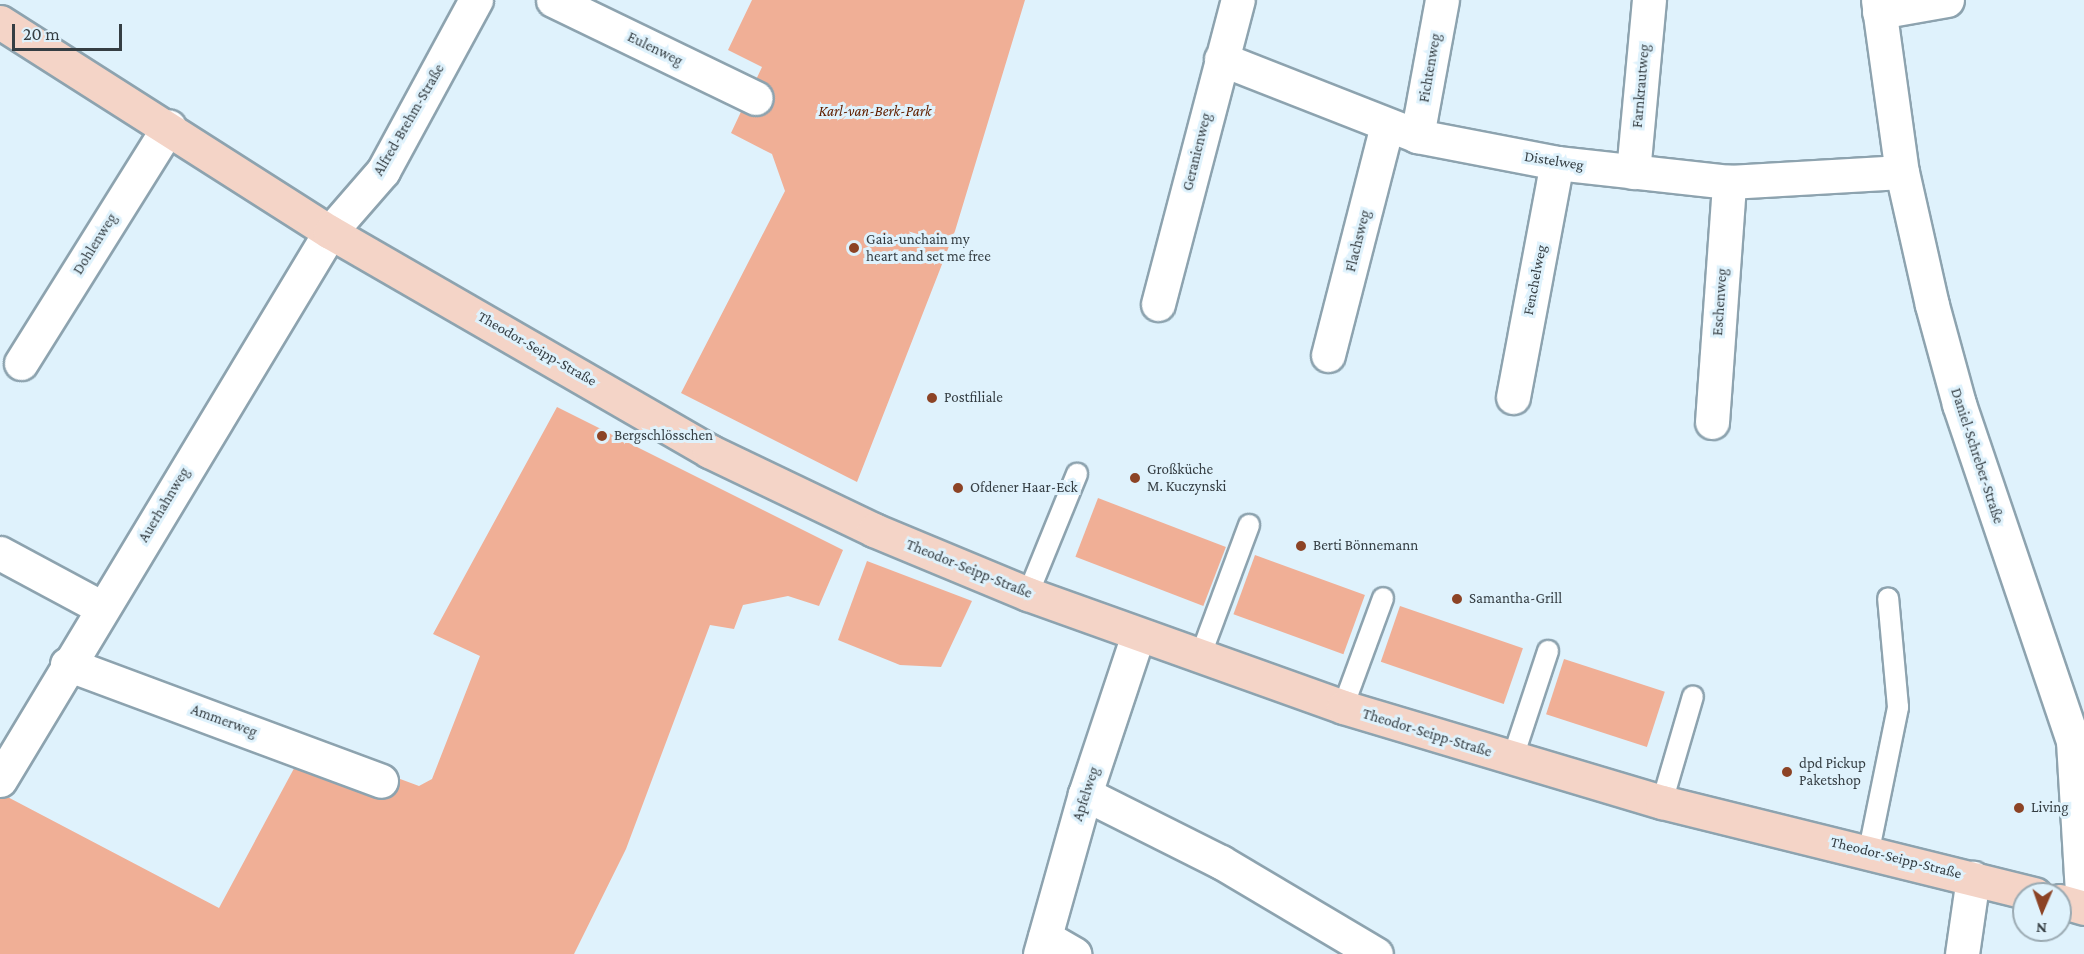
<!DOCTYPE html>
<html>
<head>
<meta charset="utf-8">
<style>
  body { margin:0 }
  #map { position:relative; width:2084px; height:954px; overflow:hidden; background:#dff2fc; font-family:"Crimson Pro",serif }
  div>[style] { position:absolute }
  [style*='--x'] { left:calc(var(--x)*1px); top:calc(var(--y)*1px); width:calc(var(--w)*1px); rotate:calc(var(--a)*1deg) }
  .green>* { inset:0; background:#f0af96; transform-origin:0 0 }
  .roads { filter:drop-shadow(2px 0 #8da3af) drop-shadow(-2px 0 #8da3af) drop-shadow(0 2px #8da3af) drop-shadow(0 -2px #8da3af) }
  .lane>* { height:20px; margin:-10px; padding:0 10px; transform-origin:10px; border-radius:10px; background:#fff }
  .street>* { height:33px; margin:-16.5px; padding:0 16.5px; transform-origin:16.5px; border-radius:16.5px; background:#fff }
  .secondary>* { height:33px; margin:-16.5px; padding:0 16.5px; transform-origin:16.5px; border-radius:16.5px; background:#f4d4c7 }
  .dots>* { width:16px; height:16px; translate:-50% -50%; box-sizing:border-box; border:3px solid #dff2fc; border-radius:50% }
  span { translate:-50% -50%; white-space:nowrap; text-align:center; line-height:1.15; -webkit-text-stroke:6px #dff2fc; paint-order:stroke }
  .street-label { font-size:15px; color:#353e43 }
  .park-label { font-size:15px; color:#622000; font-style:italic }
  .poi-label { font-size:15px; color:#353e43 }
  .left { translate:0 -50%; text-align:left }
  .north { position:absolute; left:2012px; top:882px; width:60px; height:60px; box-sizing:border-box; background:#dff2fc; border:2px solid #9baab2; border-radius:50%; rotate:182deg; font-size:16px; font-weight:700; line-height:24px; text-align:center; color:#353e43 }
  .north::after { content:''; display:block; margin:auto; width:21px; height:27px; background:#8c4325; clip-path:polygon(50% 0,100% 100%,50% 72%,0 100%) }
  .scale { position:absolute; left:12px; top:24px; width:110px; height:27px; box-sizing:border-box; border:3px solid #353e43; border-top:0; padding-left:8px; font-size:18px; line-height:21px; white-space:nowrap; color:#353e43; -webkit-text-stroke:4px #dff2fc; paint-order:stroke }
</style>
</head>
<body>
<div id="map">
  <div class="green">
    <div style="clip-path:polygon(752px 0,1025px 0,955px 231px,857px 482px,681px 393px,785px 191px,772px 154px,731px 133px,762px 67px,728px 50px)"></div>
    <div style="clip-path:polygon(557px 407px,843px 550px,819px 606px,788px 596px,743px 605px,734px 629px,710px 625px,626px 849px,574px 954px,0 954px,0 793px,219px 908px,298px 761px,384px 773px,419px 786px,432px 779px,480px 656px,433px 634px)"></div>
    <div style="left:1098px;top:498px;width:137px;height:63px;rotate:21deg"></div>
    <div style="left:1255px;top:555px;width:117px;height:63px;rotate:20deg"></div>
    <div style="clip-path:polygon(867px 561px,972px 601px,941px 667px,900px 665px,838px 640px)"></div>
    <div style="left:1400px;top:606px;width:130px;height:59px;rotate:19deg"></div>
    <div style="left:1564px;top:659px;width:106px;height:58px;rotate:18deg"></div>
  </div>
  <div class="roads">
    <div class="lane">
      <div style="--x:1028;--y:594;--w:130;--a:-67.8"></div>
      <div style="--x:1200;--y:657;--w:141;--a:-69.6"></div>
      <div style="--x:1343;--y:707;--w:116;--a:-69.8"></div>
      <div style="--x:1512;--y:760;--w:115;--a:-71.7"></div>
      <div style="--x:1662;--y:802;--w:110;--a:-73.7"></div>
      <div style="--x:1869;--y:850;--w:146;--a:-78.5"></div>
      <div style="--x:1898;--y:707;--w:109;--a:-95.2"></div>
    </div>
    <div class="street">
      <div style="--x:553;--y:0;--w:225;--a:25.8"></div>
      <div style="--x:1878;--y:0;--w:174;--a:82.1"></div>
      <div style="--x:1902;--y:172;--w:136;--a:77.3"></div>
      <div style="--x:1932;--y:305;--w:103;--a:74.7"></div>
      <div style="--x:1959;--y:404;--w:356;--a:71.3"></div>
      <div style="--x:2073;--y:741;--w:166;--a:86.6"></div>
      <div style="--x:1879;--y:12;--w:69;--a:-10"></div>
      <div style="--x:1221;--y:59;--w:211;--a:21.4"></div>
      <div style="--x:1417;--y:136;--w:143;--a:10.9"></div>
      <div style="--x:1557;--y:163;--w:173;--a:6.3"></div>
      <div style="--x:1729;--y:182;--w:173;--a:-3.3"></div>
      <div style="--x:1417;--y:136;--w:138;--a:-79.6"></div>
      <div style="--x:1633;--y:172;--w:173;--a:-84.7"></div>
      <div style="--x:1158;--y:304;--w:314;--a:-75.3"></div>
      <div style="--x:1328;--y:355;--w:236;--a:-75.6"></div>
      <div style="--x:21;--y:363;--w:279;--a:-58"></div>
      <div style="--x:1513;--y:397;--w:238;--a:-79.4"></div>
      <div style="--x:1712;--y:422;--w:241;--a:-85.9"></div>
      <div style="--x:0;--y:553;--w:116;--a:28.3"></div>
      <div style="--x:67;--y:664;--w:335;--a:20.4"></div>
      <div style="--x:0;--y:780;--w:640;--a:-58.94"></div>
      <div style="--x:330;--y:232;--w:81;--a:-49"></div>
      <div style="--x:383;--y:171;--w:195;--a:-61.5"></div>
      <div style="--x:1085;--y:794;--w:152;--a:26.6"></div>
      <div style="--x:1221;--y:862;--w:180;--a:30.7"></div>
      <div style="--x:1045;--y:937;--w:34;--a:30"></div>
      <div style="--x:1040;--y:954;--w:166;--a:-74.3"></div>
      <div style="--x:1085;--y:794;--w:168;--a:-71.6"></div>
      <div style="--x:1962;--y:954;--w:77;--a:-81.8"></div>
    </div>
    <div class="secondary">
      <div style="--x:0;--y:22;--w:391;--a:32.5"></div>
      <div style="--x:330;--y:232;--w:438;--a:30"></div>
      <div style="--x:709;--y:451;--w:183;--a:25.6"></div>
      <div style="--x:874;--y:530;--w:167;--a:22.6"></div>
      <div style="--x:1028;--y:594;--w:335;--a:19.7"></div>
      <div style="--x:1343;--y:707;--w:333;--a:16.6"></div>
      <div style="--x:1662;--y:802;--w:384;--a:13.9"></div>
      <div style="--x:2060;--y:901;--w:25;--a:16"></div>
    </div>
  </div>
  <div class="dots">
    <div style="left:854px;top:248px;background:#8c4325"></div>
    <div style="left:932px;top:398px;background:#8c4325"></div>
    <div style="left:602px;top:436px;background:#8c4325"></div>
    <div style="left:1135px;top:478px;background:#8c4325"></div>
    <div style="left:958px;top:488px;background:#8c4325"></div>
    <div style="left:1301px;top:546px;background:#8c4325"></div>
    <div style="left:1457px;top:599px;background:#8c4325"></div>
    <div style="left:1787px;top:772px;background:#8c4325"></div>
    <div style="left:2019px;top:808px;background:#8c4325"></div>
  </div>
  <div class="street-label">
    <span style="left:655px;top:49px;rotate:26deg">Eulenweg</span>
    <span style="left:1430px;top:68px;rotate:-80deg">Fichtenweg</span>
    <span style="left:1641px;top:86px;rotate:-85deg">Farnkrautweg</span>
    <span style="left:409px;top:120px;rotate:-60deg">Alfred-Brehm-Straße</span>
    <span style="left:1197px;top:152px;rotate:-76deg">Geranienweg</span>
    <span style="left:1554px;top:161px;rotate:9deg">Distelweg</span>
    <span style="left:1358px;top:241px;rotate:-76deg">Flachsweg</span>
    <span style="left:95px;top:244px;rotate:-58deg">Dohlenweg</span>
    <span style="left:1535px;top:280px;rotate:-79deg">Fenchelweg</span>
    <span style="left:1720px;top:302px;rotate:-86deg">Eschenweg</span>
    <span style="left:537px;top:349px;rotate:30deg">Theodor-Seipp-Straße</span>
    <span style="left:1977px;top:456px;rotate:72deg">Daniel-Schreber-Straße</span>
    <span style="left:164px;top:505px;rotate:-59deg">Auerhahnweg</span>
    <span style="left:969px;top:569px;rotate:22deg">Theodor-Seipp-Straße</span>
    <span style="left:224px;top:721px;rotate:20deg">Ammerweg</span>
    <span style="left:1427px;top:733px;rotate:17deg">Theodor-Seipp-Straße</span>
    <span style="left:1086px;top:794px;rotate:-72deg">Apfelweg</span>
    <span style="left:1896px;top:858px;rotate:14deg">Theodor-Seipp-Straße</span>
  </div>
  <div class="park-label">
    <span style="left:875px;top:112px">Karl-van-Berk-Park</span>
  </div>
  <div class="poi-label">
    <span class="left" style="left:866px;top:248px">Gaia-unchain my<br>heart and set me free</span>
    <span class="left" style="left:944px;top:398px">Postfiliale</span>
    <span class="left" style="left:614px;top:436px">Bergschlösschen</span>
    <span class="left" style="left:1147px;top:478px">Großküche<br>M. Kuczynski</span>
    <span class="left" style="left:970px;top:488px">Ofdener Haar-Eck</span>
    <span class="left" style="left:1313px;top:546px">Berti Bönnemann</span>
    <span class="left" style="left:1469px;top:599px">Samantha-Grill</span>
    <span class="left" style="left:1799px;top:772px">dpd Pickup<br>Paketshop</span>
    <span class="left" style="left:2031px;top:808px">Living</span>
  </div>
  <div class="north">N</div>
  <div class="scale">20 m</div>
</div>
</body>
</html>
